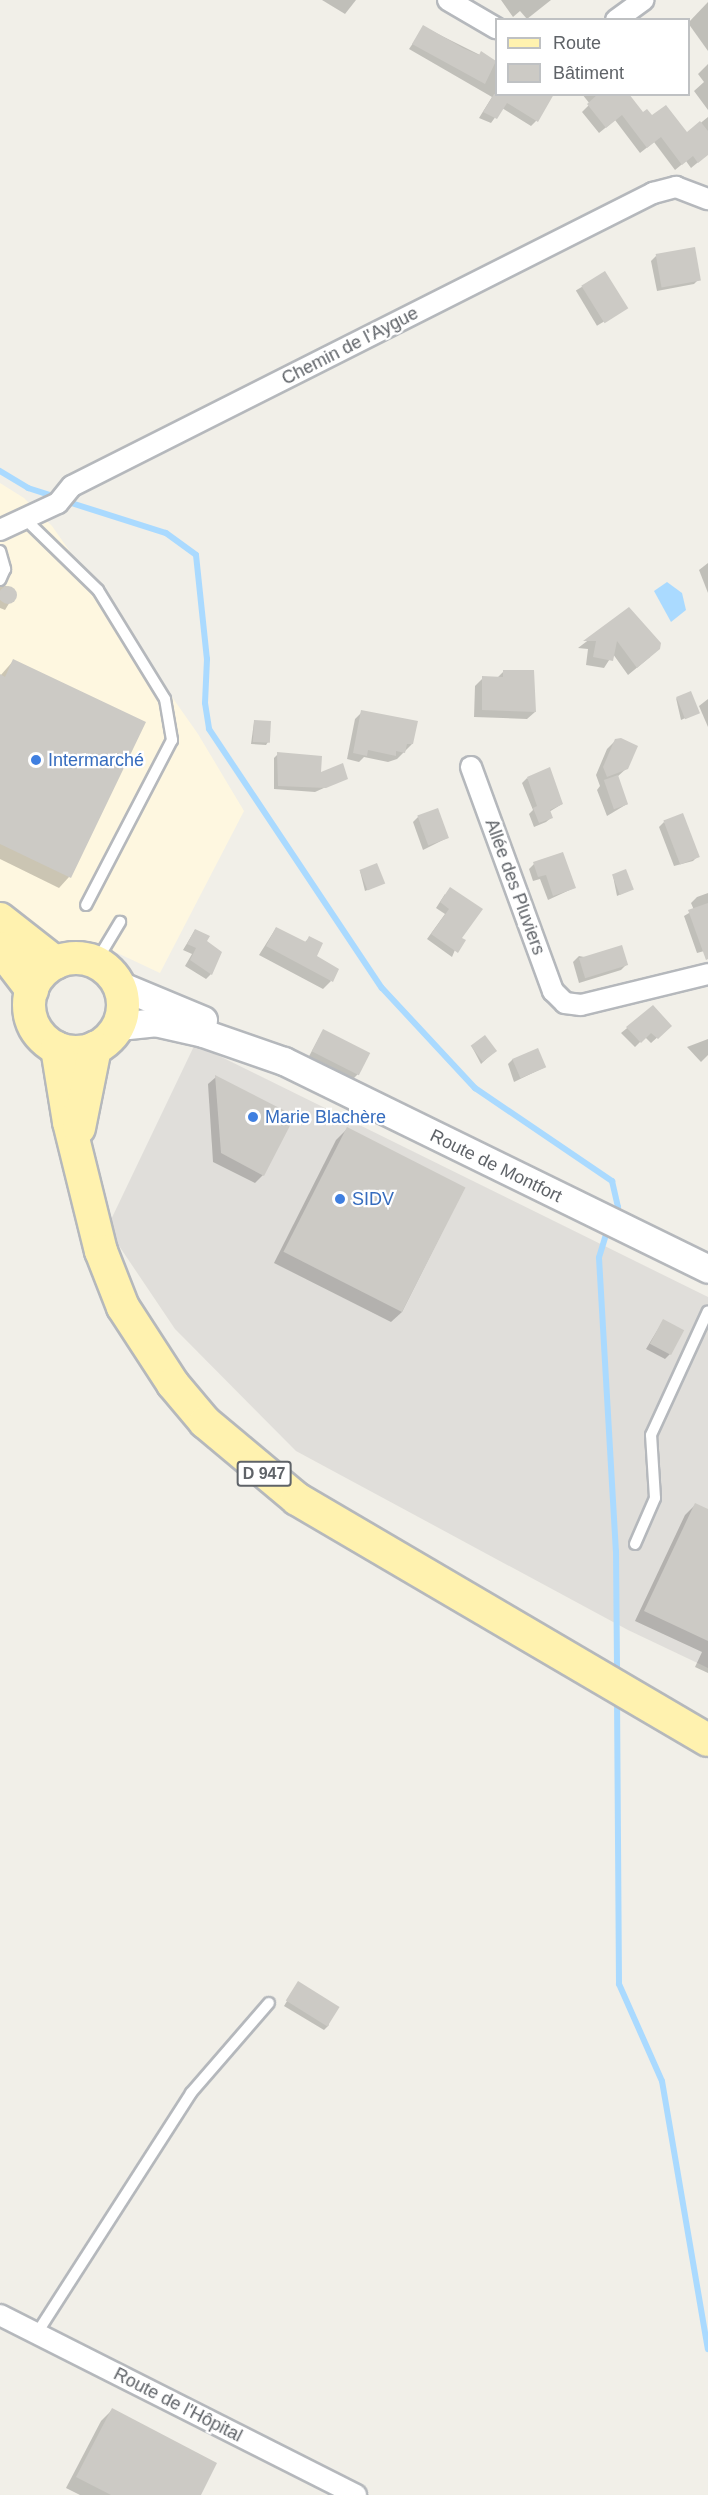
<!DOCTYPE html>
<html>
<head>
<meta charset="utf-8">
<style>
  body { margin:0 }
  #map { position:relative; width:708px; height:2495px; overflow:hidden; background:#f1efe8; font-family:Arial,sans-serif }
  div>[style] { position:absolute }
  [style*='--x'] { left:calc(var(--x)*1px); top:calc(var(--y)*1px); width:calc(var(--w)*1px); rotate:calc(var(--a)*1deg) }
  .commercial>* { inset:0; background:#fef7e0 }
  .industrial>* { inset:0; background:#e0deda }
  .water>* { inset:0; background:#aadaff }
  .shadow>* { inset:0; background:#0003; transform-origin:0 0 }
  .stream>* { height:6px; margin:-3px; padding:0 3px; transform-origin:3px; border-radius:3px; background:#aadaff }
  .building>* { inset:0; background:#cccac5; transform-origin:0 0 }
  .round { border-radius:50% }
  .roads { filter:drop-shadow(2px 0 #b5b8bc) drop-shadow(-2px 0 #b5b8bc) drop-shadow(0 2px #b5b8bc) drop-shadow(0 -2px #b5b8bc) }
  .service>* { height:10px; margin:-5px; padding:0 5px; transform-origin:5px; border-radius:5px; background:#fff }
  .minor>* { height:20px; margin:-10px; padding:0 10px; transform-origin:10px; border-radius:10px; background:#fff }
  .secondary>* { height:27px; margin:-13.5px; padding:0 13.5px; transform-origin:13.5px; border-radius:13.5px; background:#fff }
  .primary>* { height:32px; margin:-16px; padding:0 16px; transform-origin:16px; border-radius:16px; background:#fff2af }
  .primary>.ring { margin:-16px; padding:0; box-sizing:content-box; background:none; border:32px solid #fff2af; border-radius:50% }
  .dots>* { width:16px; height:16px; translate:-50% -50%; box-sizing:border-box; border:3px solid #fff; border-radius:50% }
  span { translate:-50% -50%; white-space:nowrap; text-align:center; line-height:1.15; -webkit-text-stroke:4.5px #fff; paint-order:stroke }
  .shield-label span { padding:2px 4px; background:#fff; border:2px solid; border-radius:4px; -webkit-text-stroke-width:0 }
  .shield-label { font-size:16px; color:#5f6368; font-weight:700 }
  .street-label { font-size:18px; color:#5f6368 }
  .shop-label { font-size:18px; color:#366cbe }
  .left { translate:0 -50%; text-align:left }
  .legend { position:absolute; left:495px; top:18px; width:195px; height:78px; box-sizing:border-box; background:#fff; border:2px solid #bfc1c3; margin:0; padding:8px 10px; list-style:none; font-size:18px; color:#5f6368 }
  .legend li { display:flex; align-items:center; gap:12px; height:30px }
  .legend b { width:30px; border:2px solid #bfc1c3 }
</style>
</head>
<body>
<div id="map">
  <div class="commercial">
    <div style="clip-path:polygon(0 483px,24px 498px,52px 526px,198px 734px,244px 811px,160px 973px,96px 943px,71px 947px,48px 941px,0 905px)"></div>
  </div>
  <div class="industrial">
    <div style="clip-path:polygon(195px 1044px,708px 1297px,708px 1668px,628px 1630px,296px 1451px,175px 1329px,107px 1228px)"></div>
  </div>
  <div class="water">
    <div style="clip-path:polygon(667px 582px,682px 593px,686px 610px,671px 622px,654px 591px)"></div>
  </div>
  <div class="shadow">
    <div style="clip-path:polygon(322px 0,356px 0,345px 14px)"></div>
    <div style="clip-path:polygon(501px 0,551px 0,527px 19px,520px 11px,513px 17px)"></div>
    <div style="clip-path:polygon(708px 2px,708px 51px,688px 23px)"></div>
    <div style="clip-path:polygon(424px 27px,496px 63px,496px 94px,550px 98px,536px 121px,531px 126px,502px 108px,491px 123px,479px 118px,492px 97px,409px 49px)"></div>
    <div style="clip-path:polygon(708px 64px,708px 110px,694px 91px,704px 82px,698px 74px)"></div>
    <div style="clip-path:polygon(582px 94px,627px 94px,643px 114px,687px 134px,708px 117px,708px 154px,691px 168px,686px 161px,675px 170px,654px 142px,640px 153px,615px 120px,599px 133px,582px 112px,590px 104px)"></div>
    <div style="clip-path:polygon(656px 256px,699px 279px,694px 284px,657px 291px,651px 261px)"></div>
    <div style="left:605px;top:273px;width:41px;height:34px;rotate:59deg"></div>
    <div style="clip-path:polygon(708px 563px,708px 593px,699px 570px)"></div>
    <div style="clip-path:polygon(6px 586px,16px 592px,5px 610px,0 608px,0 587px)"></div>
    <div style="clip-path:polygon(629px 609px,650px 657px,628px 675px,613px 654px,604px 668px,586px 665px,588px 649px,578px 648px)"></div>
    <div style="clip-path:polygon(14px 660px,69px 877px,59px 888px,0 859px,0 676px)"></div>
    <div style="clip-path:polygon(504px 671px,535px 712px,527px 719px,474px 717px,475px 686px,483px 678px,497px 678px)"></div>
    <div style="clip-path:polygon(676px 698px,698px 712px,681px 720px)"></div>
    <div style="clip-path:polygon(708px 699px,708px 727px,699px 706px)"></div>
    <div style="clip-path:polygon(362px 712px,412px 744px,397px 759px,388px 762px,364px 757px,359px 762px,347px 759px,355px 719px)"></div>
    <div style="clip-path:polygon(254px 722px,268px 742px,266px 745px,251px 744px)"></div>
    <div style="clip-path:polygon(615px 741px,627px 768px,617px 777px,627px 804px,607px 816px,597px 790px,600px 786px,596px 775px,607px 749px)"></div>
    <div style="clip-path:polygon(278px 754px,319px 774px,346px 778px,315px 792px,274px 789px,274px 758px)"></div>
    <div style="clip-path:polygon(527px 778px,562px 804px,549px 812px,551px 818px,546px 822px,534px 827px,529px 814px,533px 810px,522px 783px)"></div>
    <div style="clip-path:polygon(418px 817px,447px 838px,423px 850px,413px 822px)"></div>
    <div style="clip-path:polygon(664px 822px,698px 856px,693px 861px,674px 866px,659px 827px)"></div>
    <div style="clip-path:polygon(534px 864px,574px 888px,548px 900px,540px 879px,533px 881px,529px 869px)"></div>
    <div style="clip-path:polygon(360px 871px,381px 884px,365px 891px)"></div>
    <div style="clip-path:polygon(613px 876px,632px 889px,617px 896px)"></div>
    <div style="clip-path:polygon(708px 893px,708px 950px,697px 953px,684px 916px,694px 910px,691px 903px,697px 897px)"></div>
    <div style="clip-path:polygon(445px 894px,460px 938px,452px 957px,427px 939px,445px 914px,436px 908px)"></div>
    <div style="clip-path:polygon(276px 928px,304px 943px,309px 938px,315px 956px,331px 981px,323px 989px,259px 955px)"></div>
    <div style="clip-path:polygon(195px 930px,205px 942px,211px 974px,206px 979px,185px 966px,192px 954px,183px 950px)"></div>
    <div style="clip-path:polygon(579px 956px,626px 965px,621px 970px,579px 983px,573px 962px)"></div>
    <div style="clip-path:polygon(653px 1007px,670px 1026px,651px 1043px,645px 1037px,635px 1047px,621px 1033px)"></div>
    <div style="clip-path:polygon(323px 1031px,358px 1074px,353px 1079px,308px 1058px)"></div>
    <div style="clip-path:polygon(708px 1039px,708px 1055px,701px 1062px,687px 1047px)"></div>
    <div style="clip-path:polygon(472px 1047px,495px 1051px,481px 1064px)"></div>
    <div style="clip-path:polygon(513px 1059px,545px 1067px,514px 1082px,508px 1064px)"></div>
    <div style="clip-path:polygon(216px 1077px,263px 1175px,255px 1183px,213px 1162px,208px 1084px)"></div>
    <div style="clip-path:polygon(347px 1129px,464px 1188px,402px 1312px,391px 1322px,274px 1263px,336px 1140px)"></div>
    <div style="clip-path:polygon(663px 1321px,670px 1354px,665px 1359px,646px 1349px)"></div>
    <div style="clip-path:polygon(695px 1505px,708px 1511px,708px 1673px,695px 1667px,702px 1652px,635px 1621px,685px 1515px)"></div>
    <div style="clip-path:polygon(298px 1983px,329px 2025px,324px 2030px,284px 2006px)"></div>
    <div style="clip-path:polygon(112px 2410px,199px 2495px,80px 2495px,66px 2488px,101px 2421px)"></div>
  </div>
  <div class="stream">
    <div style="--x:0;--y:471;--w:33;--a:31"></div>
    <div style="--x:28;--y:488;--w:29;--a:18"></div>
    <div style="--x:65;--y:501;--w:106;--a:17.6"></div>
    <div style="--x:166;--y:533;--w:37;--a:36"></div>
    <div style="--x:196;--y:555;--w:105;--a:84"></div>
    <div style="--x:207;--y:659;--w:44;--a:92.6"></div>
    <div style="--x:205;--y:703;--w:26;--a:81"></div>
    <div style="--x:209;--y:729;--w:311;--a:56.3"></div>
    <div style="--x:382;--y:988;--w:137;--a:47.1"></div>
    <div style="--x:475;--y:1088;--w:166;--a:34.2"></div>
    <div style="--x:612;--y:1181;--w:27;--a:77"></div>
    <div style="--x:618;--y:1207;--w:10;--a:114"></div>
    <div style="--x:608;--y:1228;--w:31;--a:107"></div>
    <div style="--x:599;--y:1258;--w:293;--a:86.7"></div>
    <div style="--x:616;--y:1551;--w:124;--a:89.5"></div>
    <div style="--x:617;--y:1697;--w:287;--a:89.6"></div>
    <div style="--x:619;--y:1984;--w:106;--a:66.1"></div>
    <div style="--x:662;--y:2081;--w:272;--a:80.3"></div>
  </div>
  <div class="building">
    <div style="clip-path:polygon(423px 25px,463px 48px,479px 55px,481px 51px,496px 61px,485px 84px,412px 44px)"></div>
    <div style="clip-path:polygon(494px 94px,554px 94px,538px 122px,507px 103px,497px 119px,483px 112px)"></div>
    <div style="clip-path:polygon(598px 94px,629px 94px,643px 112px,647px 109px,652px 115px,666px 105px,687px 132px,700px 121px,708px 131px,708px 155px,698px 163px,693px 156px,682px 165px,661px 137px,647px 148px,622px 115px,606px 128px,587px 104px)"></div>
    <div style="left:695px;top:247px;width:34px;height:40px;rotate:80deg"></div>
    <div style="left:605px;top:271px;width:44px;height:28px;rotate:58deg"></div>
    <div class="round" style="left:-1px;top:586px;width:18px;height:18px"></div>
    <div style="clip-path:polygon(629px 607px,661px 643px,660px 649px,637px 668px,617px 641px,613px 661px,593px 657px,596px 641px,583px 641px)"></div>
    <div style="clip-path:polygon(13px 659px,146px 722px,71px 878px,0 844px,0 674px,5px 677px)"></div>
    <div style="clip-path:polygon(503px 670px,534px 670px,536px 712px,482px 710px,482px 676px,503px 677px)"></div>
    <div style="left:691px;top:691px;width:24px;height:16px;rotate:68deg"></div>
    <div style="clip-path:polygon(361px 710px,418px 721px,413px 744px,407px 744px,405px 753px,396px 751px,396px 756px,368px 750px,367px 756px,353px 753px)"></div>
    <div style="left:254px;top:720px;width:17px;height:22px;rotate:3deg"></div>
    <div style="clip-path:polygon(621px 738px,638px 746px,628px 769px,607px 777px,603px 767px,615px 739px)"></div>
    <div style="clip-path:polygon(277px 752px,322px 756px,321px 772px,343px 763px,348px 779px,326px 788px,278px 786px)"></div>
    <div style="clip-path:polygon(550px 767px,563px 804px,550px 810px,553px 818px,539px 823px,533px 808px,537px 806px,527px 777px)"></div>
    <div style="left:618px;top:775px;width:31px;height:15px;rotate:71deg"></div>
    <div style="left:438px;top:808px;width:32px;height:22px;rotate:70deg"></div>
    <div style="left:683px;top:813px;width:47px;height:21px;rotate:69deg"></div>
    <div style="clip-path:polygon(563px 852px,576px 888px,553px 896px,546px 875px,538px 877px,533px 862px)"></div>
    <div style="left:377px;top:863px;width:22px;height:19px;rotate:68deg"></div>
    <div style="left:626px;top:869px;width:22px;height:15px;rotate:69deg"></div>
    <div style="clip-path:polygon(450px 887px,483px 909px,462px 938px,466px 940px,458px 953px,431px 934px,449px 909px,440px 902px)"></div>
    <div style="clip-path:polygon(708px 903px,708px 959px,706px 960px,688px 910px)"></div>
    <div style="clip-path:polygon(276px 927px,306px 942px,309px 936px,323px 943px,317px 956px,339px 969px,333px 982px,266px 946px)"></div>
    <div style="clip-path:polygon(195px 929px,210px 936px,207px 941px,222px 952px,212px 975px,190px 960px,196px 948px,187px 944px)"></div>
    <div style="left:622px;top:945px;width:21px;height:45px;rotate:73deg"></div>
    <div style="clip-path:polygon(653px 1005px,672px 1026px,658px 1039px,651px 1033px,641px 1043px,626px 1027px)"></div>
    <div style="left:323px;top:1029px;width:53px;height:25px;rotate:27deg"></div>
    <div style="left:485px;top:1035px;width:20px;height:18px;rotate:53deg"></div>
    <div style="left:538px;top:1048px;width:21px;height:28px;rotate:67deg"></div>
    <div style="clip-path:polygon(215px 1075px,295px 1116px,264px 1176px,221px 1153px)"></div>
    <div style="left:347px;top:1127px;width:133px;height:140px;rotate:27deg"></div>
    <div style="left:663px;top:1319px;width:24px;height:28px;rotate:28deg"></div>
    <div style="clip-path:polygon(695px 1503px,708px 1509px,708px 1641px,644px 1611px)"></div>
    <div style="left:298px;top:1981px;width:49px;height:23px;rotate:32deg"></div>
    <div style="clip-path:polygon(112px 2408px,217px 2463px,201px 2495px,111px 2495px,76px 2477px)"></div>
  </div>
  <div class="roads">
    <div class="service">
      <div style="--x:25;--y:519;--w:102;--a:44.2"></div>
      <div style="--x:98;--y:590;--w:128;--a:58.4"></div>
      <div style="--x:165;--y:699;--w:42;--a:80.3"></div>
      <div style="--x:172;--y:740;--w:186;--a:117.5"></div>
      <div style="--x:0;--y:551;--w:19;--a:74"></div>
      <div style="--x:5;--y:569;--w:12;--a:114"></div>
      <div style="--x:96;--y:962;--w:47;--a:-59"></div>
      <div style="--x:635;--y:1544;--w:50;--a:-66.5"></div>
      <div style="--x:655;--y:1498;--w:63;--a:-93.6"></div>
      <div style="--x:651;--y:1435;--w:136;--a:-65.3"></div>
      <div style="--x:37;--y:2333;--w:285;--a:-57.3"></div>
      <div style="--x:191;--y:2093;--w:119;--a:-49.1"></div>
    </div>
    <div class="minor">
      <div style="--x:448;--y:0;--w:56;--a:30.3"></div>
      <div style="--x:616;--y:20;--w:34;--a:-36"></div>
      <div style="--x:0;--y:530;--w:64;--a:-25"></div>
      <div style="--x:58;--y:503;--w:22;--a:-51"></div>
      <div style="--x:72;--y:486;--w:651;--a:-26.76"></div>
      <div style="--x:653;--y:193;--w:24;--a:-15"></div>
      <div style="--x:676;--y:187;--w:34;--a:21"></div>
      <div style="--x:471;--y:767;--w:239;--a:69.9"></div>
      <div style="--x:553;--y:991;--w:17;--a:45"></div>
      <div style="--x:565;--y:1003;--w:16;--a:7"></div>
      <div style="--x:581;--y:1005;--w:131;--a:-13.7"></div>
      <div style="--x:0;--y:2315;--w:399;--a:26.8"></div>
    </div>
    <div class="secondary">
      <div style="--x:119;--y:985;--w:91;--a:22.6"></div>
      <div style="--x:119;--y:1026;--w:36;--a:-6"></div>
      <div style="--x:155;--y:1022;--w:49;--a:12.9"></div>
      <div style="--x:203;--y:1033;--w:86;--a:19.1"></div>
      <div style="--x:284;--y:1061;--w:472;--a:26.1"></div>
    </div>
    <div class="primary">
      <div style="--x:0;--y:919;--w:71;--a:38.2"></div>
      <div style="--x:0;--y:948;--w:53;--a:52.7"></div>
      <div class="ring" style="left:29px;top:958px;width:62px;height:62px"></div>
      <div style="--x:57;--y:1048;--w:75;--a:80.8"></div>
      <div style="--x:69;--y:1122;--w:133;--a:76.1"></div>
      <div style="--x:101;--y:1251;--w:60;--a:68.6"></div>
      <div style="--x:123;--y:1307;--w:92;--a:57"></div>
      <div style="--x:173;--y:1384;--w:50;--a:49.9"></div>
      <div style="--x:205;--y:1422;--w:120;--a:39.9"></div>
      <div style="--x:297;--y:1499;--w:476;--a:30.4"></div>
      <div style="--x:79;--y:1128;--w:82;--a:-78.7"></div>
    </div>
  </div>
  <div class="dots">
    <div style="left:36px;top:760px;background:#3f7fe0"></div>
    <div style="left:253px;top:1117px;background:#3f7fe0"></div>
    <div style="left:340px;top:1199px;background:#3f7fe0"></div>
  </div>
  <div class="shield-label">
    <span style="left:264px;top:1474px">D 947</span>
  </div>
  <div class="street-label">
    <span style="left:350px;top:346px;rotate:-27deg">Chemin de l'Aygue</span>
    <span style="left:515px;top:887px;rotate:70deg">Allée des Pluviers</span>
    <span style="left:496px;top:1166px;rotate:26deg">Route de Montfort</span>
    <span style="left:178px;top:2405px;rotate:27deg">Route de l'Hôpital</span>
  </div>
  <div class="shop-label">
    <span class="left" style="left:48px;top:760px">Intermarché</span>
    <span class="left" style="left:265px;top:1117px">Marie Blachère</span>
    <span class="left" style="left:352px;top:1199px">SIDV</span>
  </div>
  <ul class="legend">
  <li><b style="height:8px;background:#fff2af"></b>Route</li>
  <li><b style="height:16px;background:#cccac5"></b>Bâtiment</li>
  </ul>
</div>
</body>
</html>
